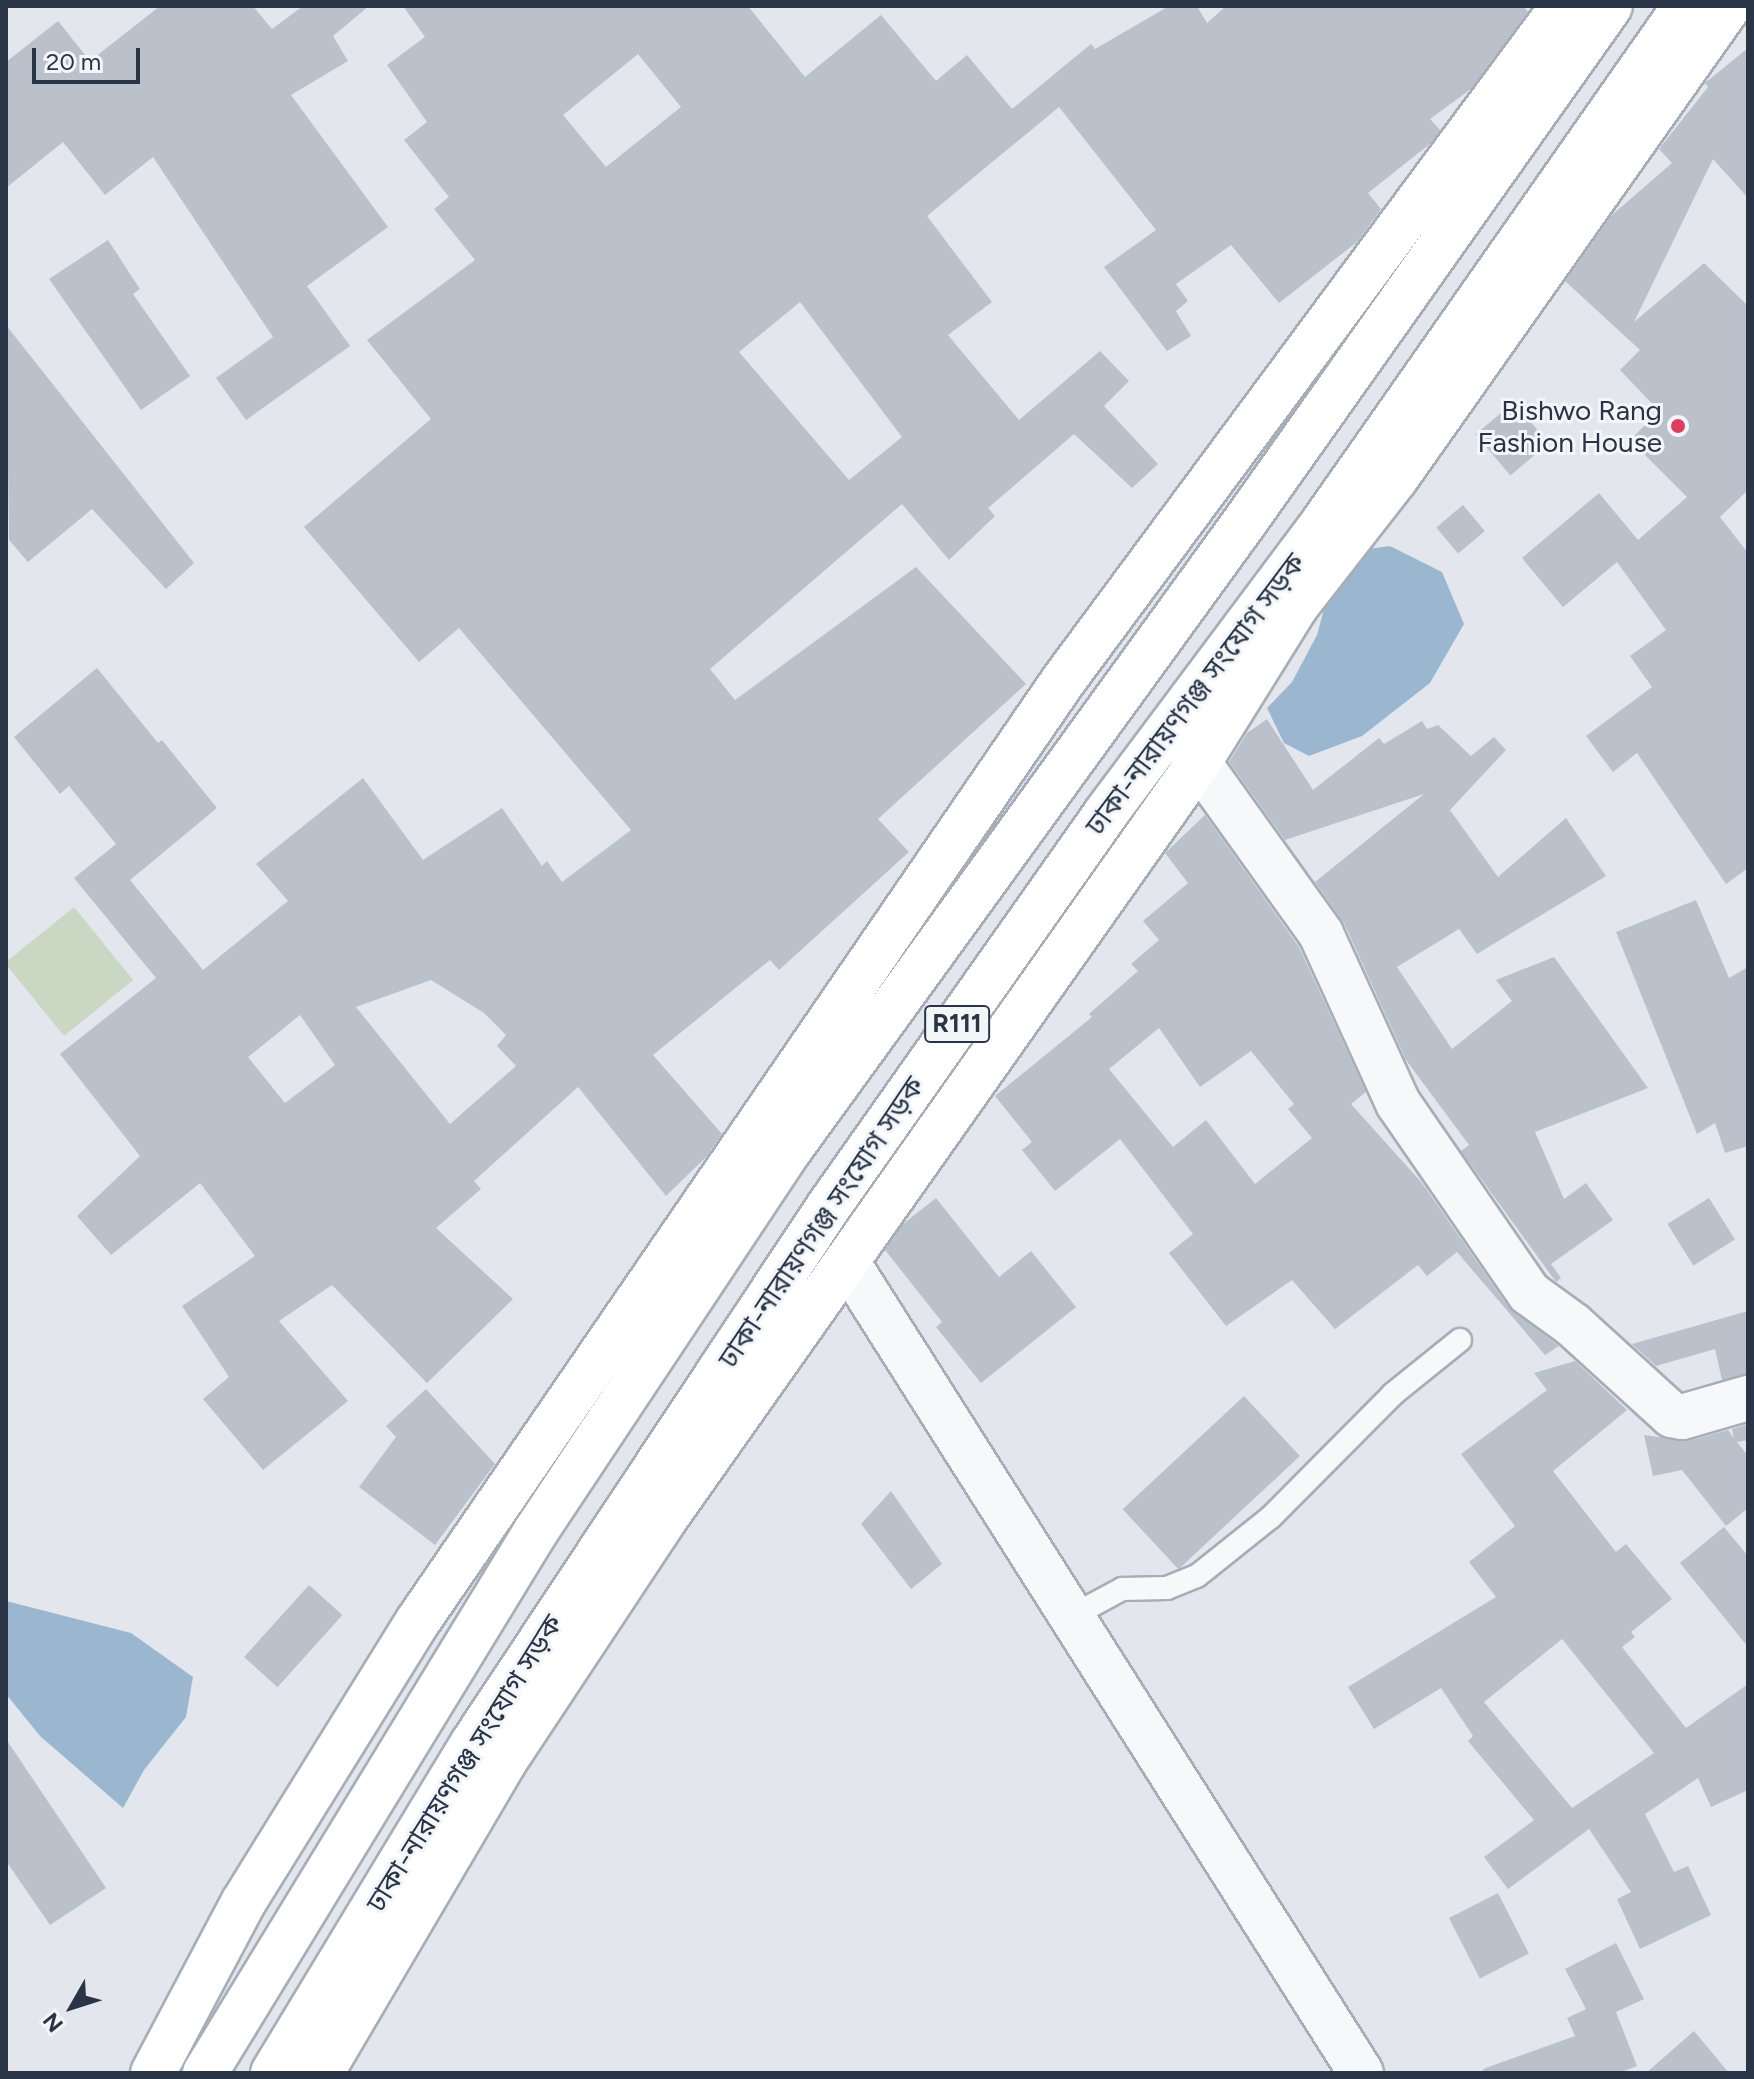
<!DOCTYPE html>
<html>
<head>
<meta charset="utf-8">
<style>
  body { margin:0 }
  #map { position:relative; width:1754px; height:2079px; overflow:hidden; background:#e3e7ed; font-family:Figtree,"Noto Sans Bengali",sans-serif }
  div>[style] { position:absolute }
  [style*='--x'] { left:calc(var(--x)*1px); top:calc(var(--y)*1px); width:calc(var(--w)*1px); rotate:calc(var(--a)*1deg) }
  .green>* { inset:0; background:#cad7c3; transform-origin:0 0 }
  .water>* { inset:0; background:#9bb7d0 }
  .building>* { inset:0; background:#bac1cb; transform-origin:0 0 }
  .roads { filter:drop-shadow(2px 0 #a7aeb8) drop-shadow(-2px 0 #a7aeb8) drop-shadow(0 2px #a7aeb8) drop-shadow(0 -2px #a7aeb8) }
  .lane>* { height:22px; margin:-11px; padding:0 11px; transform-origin:11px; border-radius:11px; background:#f7f8fa }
  .street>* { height:44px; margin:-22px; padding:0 22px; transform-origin:22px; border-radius:22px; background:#f7f8fa }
  .secondary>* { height:44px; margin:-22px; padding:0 22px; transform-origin:22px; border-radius:22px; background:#fff }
  .primary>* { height:44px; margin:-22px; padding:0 22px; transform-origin:22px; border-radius:22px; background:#fff }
  .dots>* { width:22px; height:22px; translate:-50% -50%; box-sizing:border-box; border:4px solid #f3f6f9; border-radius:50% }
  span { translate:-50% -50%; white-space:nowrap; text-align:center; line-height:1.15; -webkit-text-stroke:6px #f3f6f9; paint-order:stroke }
  .shield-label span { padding:2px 6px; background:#f3f6f9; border:2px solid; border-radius:6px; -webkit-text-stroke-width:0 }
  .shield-label { font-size:26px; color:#293547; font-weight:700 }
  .poi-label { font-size:28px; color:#293547 }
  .right { translate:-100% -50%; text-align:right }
  .street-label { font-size:28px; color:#293547 }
  .frame { position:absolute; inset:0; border:8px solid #293547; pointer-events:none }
  .north { position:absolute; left:32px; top:1967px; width:80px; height:80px; -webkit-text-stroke:6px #f3f6f9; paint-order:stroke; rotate:231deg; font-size:22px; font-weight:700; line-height:32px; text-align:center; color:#293547 }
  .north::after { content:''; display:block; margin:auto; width:28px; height:36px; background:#293547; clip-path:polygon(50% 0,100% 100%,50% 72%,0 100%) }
  .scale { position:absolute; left:32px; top:48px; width:108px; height:36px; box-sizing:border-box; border:4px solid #293547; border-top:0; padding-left:10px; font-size:24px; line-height:28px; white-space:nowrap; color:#293547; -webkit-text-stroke:6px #f3f6f9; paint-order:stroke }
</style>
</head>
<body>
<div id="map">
  <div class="green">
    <div style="left:74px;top:907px;width:94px;height:89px;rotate:51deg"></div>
  </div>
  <div class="water">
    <div style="clip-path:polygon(1390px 546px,1442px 572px,1464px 624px,1430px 683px,1362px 736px,1309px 756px,1284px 743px,1267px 708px,1292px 682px,1317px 635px,1323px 613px,1311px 592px,1353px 551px)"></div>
    <div style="clip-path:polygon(6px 1601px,131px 1633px,193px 1677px,186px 1717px,144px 1770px,123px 1808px,40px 1736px,6px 1694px)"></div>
  </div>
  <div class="building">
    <div style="clip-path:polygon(160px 6px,253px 6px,272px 29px,303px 6px,369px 6px,333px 36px,348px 61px,291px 95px,388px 227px,307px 286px,350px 346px,246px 420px,216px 378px,273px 337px,153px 157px,105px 195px,63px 142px,6px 188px,6px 62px,58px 21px,90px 61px)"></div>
    <div style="clip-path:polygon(evenodd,403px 6px,748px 6px,805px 77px,881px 15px,936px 81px,967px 55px,1012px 109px,1091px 44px,1095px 49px,1169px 6px,1197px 6px,1207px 23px,1226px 6px,1523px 6px,1528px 12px,1471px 89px,1430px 119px,1440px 130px,1431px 143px,1368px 193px,1381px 209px,1357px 242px,1279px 303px,1231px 245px,1176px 284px,1188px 301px,1176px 311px,1191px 336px,1167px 351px,1104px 267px,1156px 230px,1059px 107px,927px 216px,992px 302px,948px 335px,1019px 420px,1100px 351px,1129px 381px,1104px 406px,1158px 464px,1132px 488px,1074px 434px,988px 508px,995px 516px,949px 560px,902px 504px,710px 669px,735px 700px,916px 567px,1026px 684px,878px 819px,909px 852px,779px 970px,770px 960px,653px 1055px,722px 1134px,706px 1157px,666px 1196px,578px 1087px,474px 1181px,481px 1189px,436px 1228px,513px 1299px,427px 1383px,332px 1285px,279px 1321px,348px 1401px,263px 1470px,203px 1399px,229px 1377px,182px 1306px,255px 1256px,200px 1183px,111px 1255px,77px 1216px,140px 1156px,60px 1054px,156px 978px,74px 878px,116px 844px,69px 786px,60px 794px,14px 737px,97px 668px,158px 743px,162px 740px,217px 808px,130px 880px,203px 970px,288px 901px,256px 864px,363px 778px,423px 860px,502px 808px,542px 866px,547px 861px,562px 882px,631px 830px,459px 628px,419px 662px,304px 527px,431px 419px,367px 340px,475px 260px,434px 209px,449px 197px,404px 140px,427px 122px,387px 65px,425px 37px,403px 6px,638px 54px,681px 107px,606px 167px,563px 115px,638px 54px,403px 6px,800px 302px,902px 437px,849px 480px,739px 352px,800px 302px,403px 6px,431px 980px,484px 1013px,506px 1035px,497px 1046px,516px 1066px,450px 1124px,356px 1007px,431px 980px,403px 6px,300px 1015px,335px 1065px,285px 1103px,248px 1057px,300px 1015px)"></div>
    <div style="clip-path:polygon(1748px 48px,1748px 198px,1713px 159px,1634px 322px,1704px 263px,1748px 306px,1748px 490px,1720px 517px,1748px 553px,1748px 868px,1726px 884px,1637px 753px,1613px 772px,1586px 736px,1652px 687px,1630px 656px,1666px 630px,1617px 562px,1563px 607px,1522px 558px,1599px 493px,1638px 540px,1687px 497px,1630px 440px,1659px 411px,1620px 370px,1640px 350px,1565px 281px,1612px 215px,1672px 163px,1659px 149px,1708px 87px,1705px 83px)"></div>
    <div style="clip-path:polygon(108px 240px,140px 289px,133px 294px,190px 376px,141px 410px,49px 279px)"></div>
    <div style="clip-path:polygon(6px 325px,194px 563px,166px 589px,92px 509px,28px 562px,9px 540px)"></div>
    <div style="left:1514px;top:402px;width:54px;height:50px;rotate:50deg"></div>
    <div style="left:1463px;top:505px;width:34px;height:35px;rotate:50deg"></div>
    <div style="clip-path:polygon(1267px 719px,1313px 790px,1379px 738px,1384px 744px,1422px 721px,1427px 729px,1438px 725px,1471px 756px,1494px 737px,1506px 750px,1450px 810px,1498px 877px,1566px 818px,1606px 876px,1477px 954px,1459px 929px,1397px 967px,1452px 1049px,1512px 1001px,1496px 980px,1554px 957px,1648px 1088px,1535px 1132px,1564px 1199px,1586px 1183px,1613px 1220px,1551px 1264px,1561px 1278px,1556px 1282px,1461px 1151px,1469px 1145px,1406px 1060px,1344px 923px,1315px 882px,1424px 794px,1285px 840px,1229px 762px,1247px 733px)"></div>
    <div style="clip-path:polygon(evenodd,1205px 815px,1299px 947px,1366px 1092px,1351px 1104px,1422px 1183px,1509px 1308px,1559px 1346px,1545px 1355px,1457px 1252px,1427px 1276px,1418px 1265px,1335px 1329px,1292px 1280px,1226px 1326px,1169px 1253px,1193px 1234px,1120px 1139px,1055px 1191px,1022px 1150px,1032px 1142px,995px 1096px,1092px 1017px,1089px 1014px,1138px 971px,1131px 964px,1159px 940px,1143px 921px,1188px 883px,1165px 853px,1205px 815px,1159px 1028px,1200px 1087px,1251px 1051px,1294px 1104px,1288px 1109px,1312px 1138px,1255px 1184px,1206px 1120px,1173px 1147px,1109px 1069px,1159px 1028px)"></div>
    <div style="clip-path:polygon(1696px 900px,1729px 978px,1748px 967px,1748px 1146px,1725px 1153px,1715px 1123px,1697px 1134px,1616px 932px)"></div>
    <div style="clip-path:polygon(936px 1198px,999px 1277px,1031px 1251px,1076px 1307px,981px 1383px,936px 1327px,942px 1322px,885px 1250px,903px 1224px)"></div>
    <div style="left:1709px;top:1198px;width:49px;height:49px;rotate:58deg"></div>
    <div style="clip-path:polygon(1748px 1311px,1748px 1374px,1722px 1380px,1715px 1349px,1656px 1366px,1632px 1344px)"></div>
    <div style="clip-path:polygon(evenodd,1575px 1361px,1627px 1410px,1553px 1471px,1616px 1552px,1626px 1544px,1672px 1599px,1631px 1632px,1635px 1637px,1622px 1647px,1686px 1728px,1748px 1684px,1748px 1790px,1711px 1807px,1698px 1778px,1645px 1814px,1674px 1872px,1688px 1866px,1711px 1915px,1640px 1949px,1617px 1899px,1631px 1892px,1589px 1829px,1508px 1889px,1484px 1857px,1534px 1820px,1468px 1741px,1473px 1736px,1441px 1688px,1374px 1729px,1348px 1687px,1496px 1597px,1469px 1562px,1515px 1526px,1461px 1454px,1547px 1390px,1534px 1373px,1575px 1361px,1562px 1639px,1654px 1753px,1572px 1808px,1484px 1702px,1562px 1639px)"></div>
    <div style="clip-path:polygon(426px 1389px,495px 1464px,435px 1545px,359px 1487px,396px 1437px,386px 1426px)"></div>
    <div style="left:1244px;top:1396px;width:82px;height:166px;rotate:47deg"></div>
    <div style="clip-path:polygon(1748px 1424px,1748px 1440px,1737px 1442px,1748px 1456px,1748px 1508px,1726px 1526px,1682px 1470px,1653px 1476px,1644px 1435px,1688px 1441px,1728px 1430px,1734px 1438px,1732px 1429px)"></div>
    <div style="clip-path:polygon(891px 1491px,942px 1564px,911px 1589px,861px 1524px)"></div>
    <div style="clip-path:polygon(1724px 1527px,1748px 1556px,1748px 1647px,1680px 1563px)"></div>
    <div style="left:309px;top:1585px;width:45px;height:97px;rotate:42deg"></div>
    <div style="clip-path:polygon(6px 1739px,106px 1888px,50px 1925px,6px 1861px)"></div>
    <div style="left:1498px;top:1893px;width:68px;height:55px;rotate:63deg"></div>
    <div style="clip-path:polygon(1616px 1943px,1644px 1999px,1616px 2012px,1637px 2066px,1619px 2073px,1484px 2073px,1483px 2069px,1575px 2036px,1567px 2018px,1586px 2009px,1565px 1969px)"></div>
    <div style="clip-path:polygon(1694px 2031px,1729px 2073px,1646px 2073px)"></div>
  </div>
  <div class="roads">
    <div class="lane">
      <div style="--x:1074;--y:1615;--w:55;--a:-28.4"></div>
      <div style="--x:1122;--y:1589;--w:45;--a:-1.3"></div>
      <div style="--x:1167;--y:1588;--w:32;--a:-22"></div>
      <div style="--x:1197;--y:1576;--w:95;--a:-38.6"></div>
      <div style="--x:1271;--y:1517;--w:173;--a:-45.2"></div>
      <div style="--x:1393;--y:1394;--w:86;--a:-38.9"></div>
    </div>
    <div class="street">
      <div style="--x:1178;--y:734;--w:246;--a:54.4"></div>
      <div style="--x:1321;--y:934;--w:186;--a:65.5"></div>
      <div style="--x:1398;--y:1103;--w:231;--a:55.4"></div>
      <div style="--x:1529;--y:1293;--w:54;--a:36"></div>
      <div style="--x:1573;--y:1325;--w:134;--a:42.3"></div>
      <div style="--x:1672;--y:1415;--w:10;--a:11"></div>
      <div style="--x:1682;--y:1417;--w:69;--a:-16.1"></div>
      <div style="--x:847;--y:1262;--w:960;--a:57.63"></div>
    </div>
    <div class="secondary">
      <div style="--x:153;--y:2073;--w:192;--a:-62.1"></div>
      <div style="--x:243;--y:1903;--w:332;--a:-58.2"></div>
      <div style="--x:418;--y:1621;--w:1140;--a:-55.54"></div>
      <div style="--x:1063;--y:681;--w:840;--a:-53.47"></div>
      <div style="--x:321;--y:2073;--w:361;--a:-59.5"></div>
      <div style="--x:504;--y:1762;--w:287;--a:-56.5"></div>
      <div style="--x:662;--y:1523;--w:931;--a:-54.79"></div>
      <div style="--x:1199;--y:762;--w:184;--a:-58.1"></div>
      <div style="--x:1296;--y:606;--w:162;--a:-52"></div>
      <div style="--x:1396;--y:478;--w:578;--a:-54.8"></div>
    </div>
    <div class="primary">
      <div style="--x:205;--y:2073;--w:635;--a:-58.59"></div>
      <div style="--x:536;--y:1531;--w:459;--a:-56.4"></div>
      <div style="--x:790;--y:1149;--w:773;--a:-54.05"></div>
      <div style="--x:1244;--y:523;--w:633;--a:-54.7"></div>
      <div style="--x:273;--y:2073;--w:386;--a:-58.8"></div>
      <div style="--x:473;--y:1743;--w:644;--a:-56.46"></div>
      <div style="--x:829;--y:1206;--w:481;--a:-54.8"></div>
      <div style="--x:1106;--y:813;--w:366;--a:-53.2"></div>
      <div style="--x:1325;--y:520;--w:628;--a:-54.99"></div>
    </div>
  </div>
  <div class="dots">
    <div style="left:1678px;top:426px;background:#dd3d5e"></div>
  </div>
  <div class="shield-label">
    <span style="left:957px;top:1024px">R111</span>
  </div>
  <div class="poi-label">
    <span class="right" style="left:1662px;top:426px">Bishwo Rang<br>Fashion House</span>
  </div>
  <div class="street-label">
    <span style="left:1195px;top:694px;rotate:-53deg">ঢাকা-নারায়ণগঞ্জ সংযোগ সড়ক</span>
    <span style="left:821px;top:1222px;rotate:-56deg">ঢাকা-নারায়ণগঞ্জ সংযোগ সড়ক</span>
    <span style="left:464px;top:1763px;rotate:-58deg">ঢাকা-নারায়ণগঞ্জ সংযোগ সড়ক</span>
  </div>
  <div class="frame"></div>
  <div class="north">N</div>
  <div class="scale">20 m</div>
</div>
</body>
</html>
